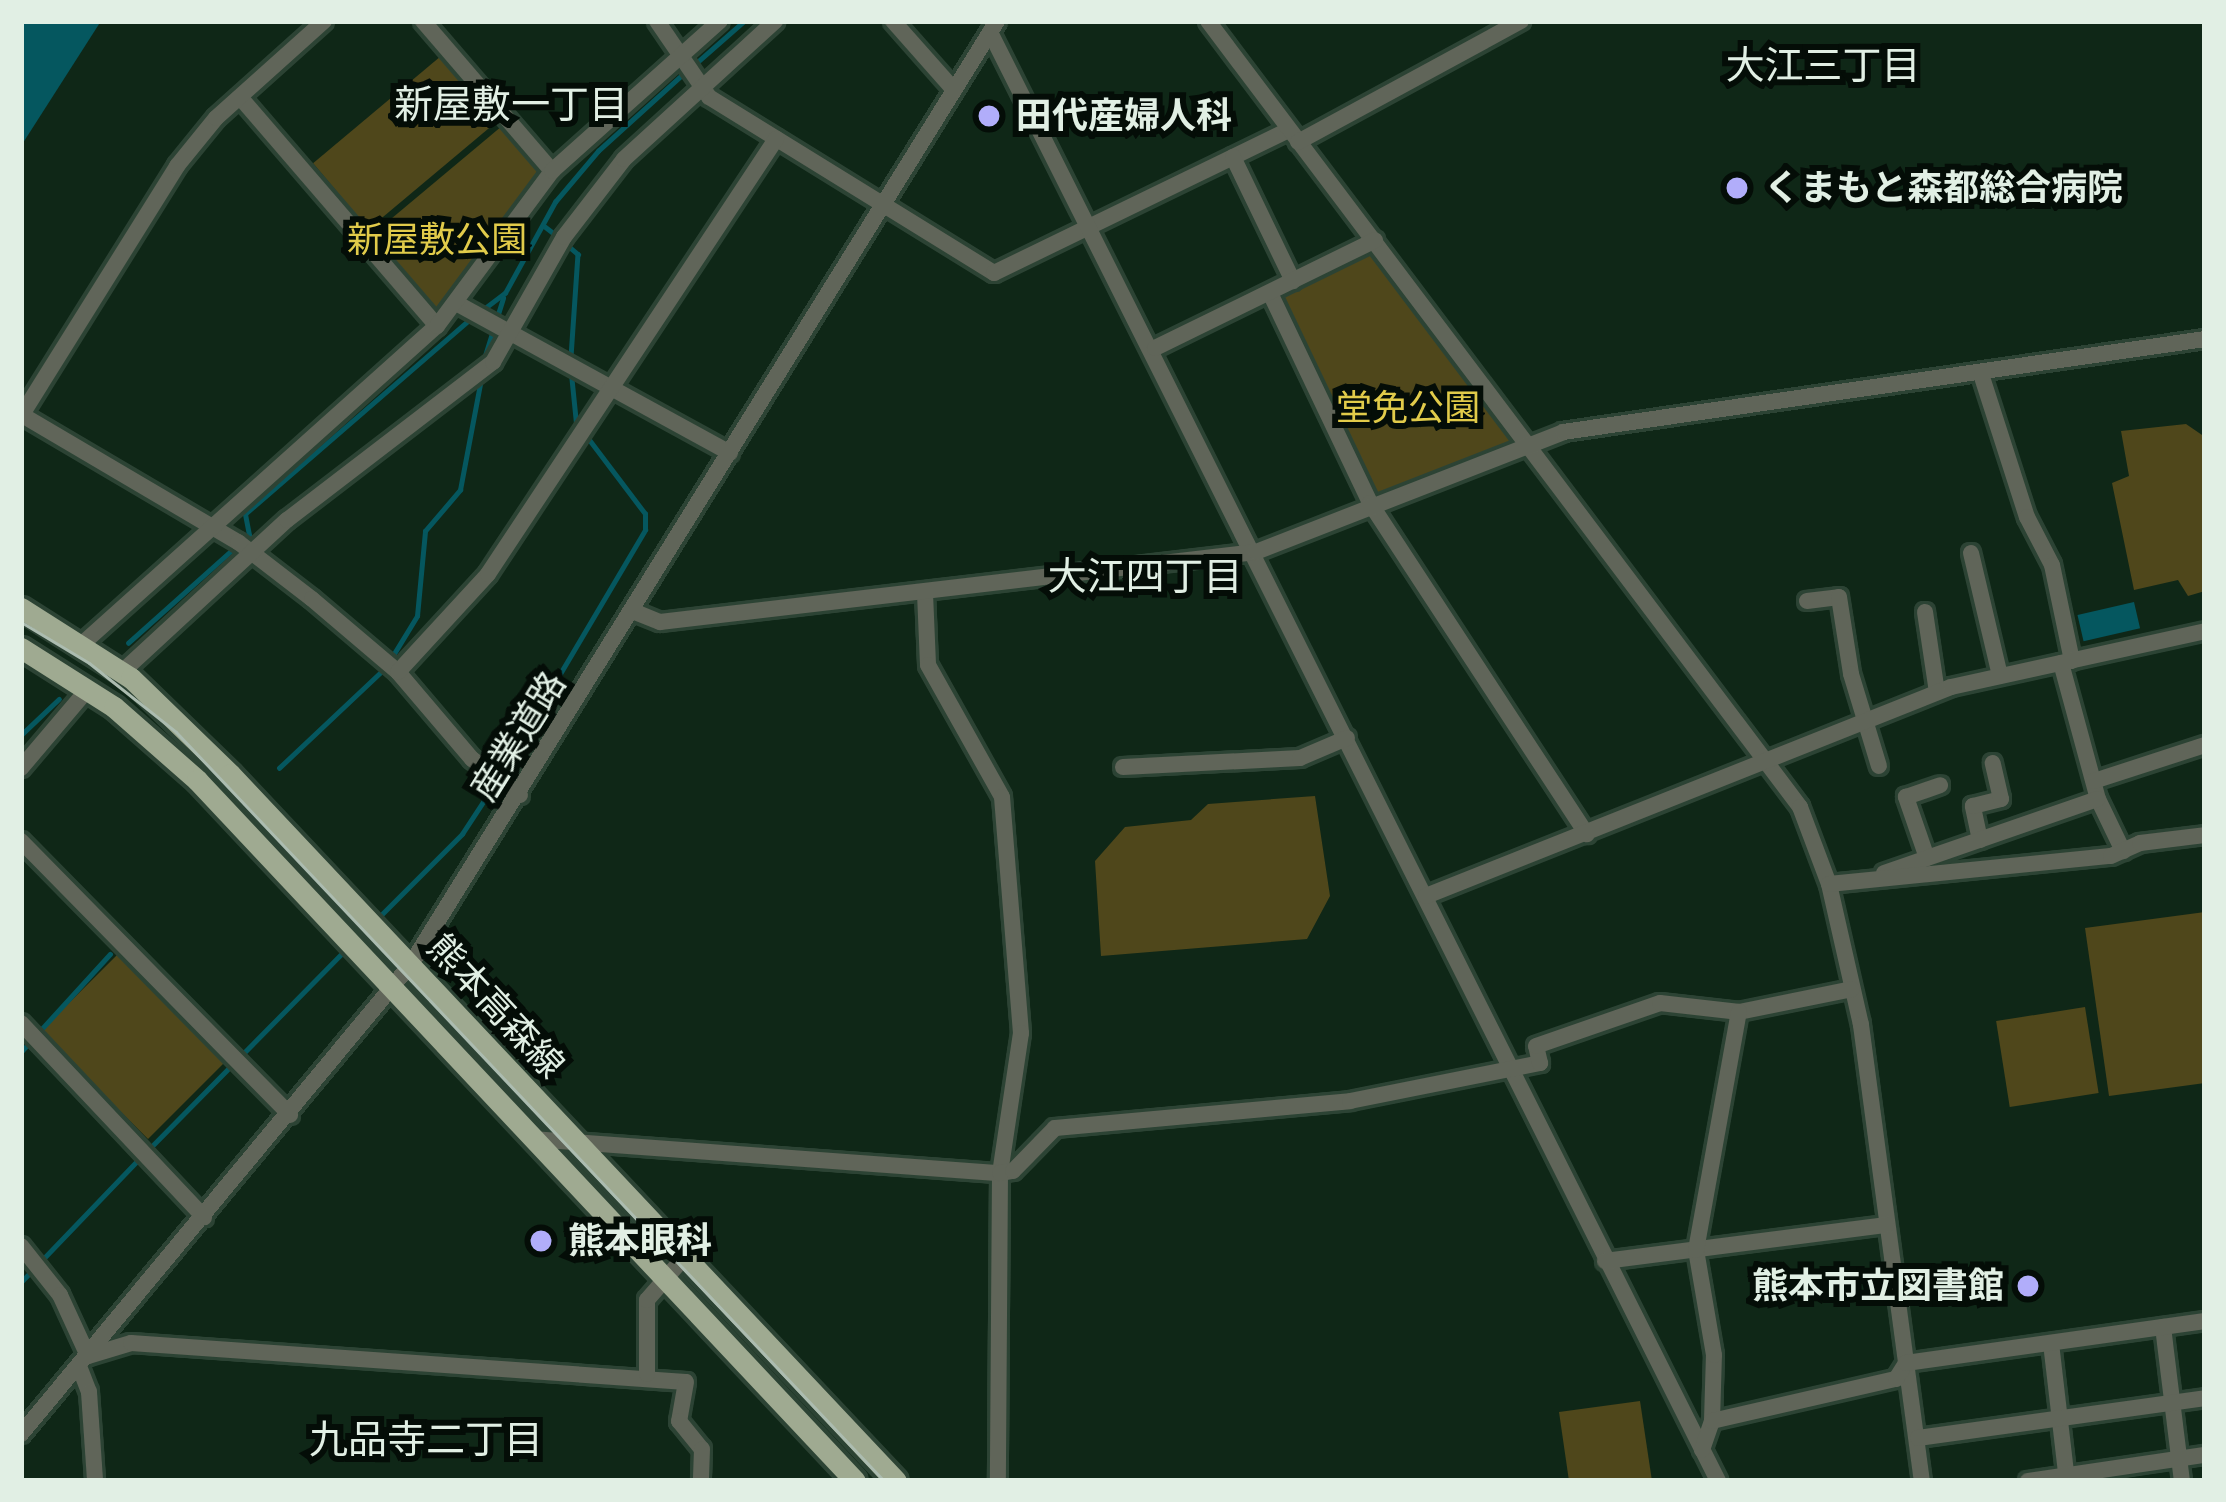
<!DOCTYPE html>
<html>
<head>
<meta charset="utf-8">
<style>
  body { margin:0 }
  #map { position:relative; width:2226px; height:1502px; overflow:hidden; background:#0f2717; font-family:"Asap Condensed","Noto Sans JP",sans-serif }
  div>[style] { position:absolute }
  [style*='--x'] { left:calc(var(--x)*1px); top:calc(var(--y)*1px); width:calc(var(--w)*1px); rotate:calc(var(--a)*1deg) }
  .green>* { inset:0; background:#4f471b; transform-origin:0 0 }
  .water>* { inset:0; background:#05575f; transform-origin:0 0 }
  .stream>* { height:4.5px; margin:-2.25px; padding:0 2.25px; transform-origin:2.25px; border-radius:2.25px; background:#05575f }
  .roads { filter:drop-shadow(3px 0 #2c4334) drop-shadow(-3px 0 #2c4334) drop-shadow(0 3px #2c4334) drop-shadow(0 -3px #2c4334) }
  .minor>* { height:16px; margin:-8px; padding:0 8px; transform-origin:8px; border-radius:8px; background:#606559 }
  .major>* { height:21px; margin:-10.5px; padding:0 10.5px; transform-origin:10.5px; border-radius:10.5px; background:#9faa91 }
  .tram>* { height:3px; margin:-1.5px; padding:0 1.5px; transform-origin:1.5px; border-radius:1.5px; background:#acbcb0 }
  .dots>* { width:33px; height:33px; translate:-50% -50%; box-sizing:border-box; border:6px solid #040d07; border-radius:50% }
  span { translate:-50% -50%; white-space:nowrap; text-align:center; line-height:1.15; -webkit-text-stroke:12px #040d07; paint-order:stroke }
  .poi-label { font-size:36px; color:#e1efe4; font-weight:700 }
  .left { translate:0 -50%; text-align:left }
  .right { translate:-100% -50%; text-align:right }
  .park-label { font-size:36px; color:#e1cb4a }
  .street-label { font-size:36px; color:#e1efe4 }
  .neighbourhood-label { font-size:39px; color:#e1efe4 }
  .frame { position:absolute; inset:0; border:24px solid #e1efe4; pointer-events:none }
</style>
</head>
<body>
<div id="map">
  <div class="green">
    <div style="left:441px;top:56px;width:86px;height:167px;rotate:50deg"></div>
    <div style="clip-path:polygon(502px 126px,542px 171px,438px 313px,373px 234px)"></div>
    <div style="clip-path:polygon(1373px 247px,1520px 439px,1373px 496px,1277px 295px)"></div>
    <div style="clip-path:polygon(2186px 424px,2205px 437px,2205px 591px,2188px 596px,2178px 580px,2134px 590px,2112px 483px,2129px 476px,2121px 431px)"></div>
    <div style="clip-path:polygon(1315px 796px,1330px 896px,1307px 939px,1101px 956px,1095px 861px,1125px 827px,1191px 820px,1208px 804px)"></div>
    <div style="clip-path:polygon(2205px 912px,2205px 1083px,2109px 1096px,2085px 928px)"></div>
    <div style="left:119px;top:953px;width:152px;height:111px;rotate:45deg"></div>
    <div style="left:2085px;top:1007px;width:87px;height:90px;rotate:81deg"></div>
    <div style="clip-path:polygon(1640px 1401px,1652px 1481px,1569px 1481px,1559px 1412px)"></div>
  </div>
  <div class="water">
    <div style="clip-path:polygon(21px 21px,101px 21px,21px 146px)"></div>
    <div style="left:2134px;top:602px;width:27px;height:58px;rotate:77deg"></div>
  </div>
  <div class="stream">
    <div style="--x:694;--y:65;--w:67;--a:-41.3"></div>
    <div style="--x:543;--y:225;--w:18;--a:38"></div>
    <div style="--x:566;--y:244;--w:16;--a:40"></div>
    <div style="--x:578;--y:254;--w:104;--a:93.9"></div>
    <div style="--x:481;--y:311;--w:30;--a:-37"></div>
    <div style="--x:505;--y:293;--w:104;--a:-61.2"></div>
    <div style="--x:555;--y:202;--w:67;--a:-49.9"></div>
    <div style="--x:598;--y:151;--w:118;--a:-42.2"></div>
    <div style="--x:483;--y:362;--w:67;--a:-72.6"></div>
    <div style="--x:571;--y:369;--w:59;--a:84.2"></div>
    <div style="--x:128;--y:643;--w:162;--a:-41.8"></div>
    <div style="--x:249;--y:535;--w:21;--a:-101"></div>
    <div style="--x:245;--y:514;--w:299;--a:-40.9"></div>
    <div style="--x:392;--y:657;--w:48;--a:-58.6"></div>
    <div style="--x:417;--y:616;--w:85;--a:-84.6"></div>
    <div style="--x:425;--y:531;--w:54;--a:-49.5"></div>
    <div style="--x:460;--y:490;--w:113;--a:-79.3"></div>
    <div style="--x:21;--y:735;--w:52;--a:-43.5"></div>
    <div style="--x:279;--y:768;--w:147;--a:-43.3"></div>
    <div style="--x:502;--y:772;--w:281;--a:-59.4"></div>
    <div style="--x:645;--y:530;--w:16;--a:-90"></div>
    <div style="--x:645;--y:514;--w:98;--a:-127.1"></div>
    <div style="--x:378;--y:918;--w:119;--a:-45"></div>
    <div style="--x:462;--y:834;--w:62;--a:-56.8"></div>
    <div style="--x:37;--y:1034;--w:108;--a:-47.6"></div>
    <div style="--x:21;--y:1052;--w:12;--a:-48"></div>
    <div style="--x:150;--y:1148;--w:276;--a:-45.4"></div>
    <div style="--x:21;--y:1282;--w:175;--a:-46.2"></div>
  </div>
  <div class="roads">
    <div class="minor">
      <div style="--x:423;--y:21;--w:198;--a:49.3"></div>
      <div style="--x:657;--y:21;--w:92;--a:55.6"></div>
      <div style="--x:709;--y:97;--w:335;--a:31.7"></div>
      <div style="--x:994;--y:273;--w:328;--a:-25.9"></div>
      <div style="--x:893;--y:21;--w:92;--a:48.5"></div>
      <div style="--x:1208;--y:21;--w:984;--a:53.01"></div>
      <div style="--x:1800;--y:807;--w:82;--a:69.4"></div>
      <div style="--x:1829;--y:884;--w:145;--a:77.2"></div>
      <div style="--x:1861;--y:1025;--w:460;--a:82.4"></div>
      <div style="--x:990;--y:32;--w:1622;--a:63.32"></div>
      <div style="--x:240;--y:97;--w:302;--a:49.3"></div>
      <div style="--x:1298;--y:142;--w:254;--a:-28.5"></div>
      <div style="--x:1233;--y:157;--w:138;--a:64.2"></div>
      <div style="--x:1270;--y:293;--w:233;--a:64.5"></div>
      <div style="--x:1370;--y:503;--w:396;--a:56.8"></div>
      <div style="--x:458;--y:304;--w:310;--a:28.7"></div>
      <div style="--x:1155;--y:348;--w:245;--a:-26.1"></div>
      <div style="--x:1981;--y:374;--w:150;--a:72.2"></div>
      <div style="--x:2027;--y:517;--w:54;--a:62.5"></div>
      <div style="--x:2052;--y:565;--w:98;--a:78.2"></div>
      <div style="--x:22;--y:415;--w:251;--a:30.5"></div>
      <div style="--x:238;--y:542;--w:93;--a:37.6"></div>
      <div style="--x:312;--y:599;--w:113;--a:40.3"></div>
      <div style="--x:398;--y:672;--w:114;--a:49.6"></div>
      <div style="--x:472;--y:759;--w:60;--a:36.9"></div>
      <div style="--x:21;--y:416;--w:295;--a:-58"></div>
      <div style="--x:177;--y:166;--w:62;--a:-50.9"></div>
      <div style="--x:216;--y:118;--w:145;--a:-41.9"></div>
      <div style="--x:1971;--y:553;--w:126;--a:76.7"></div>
      <div style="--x:925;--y:593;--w:72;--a:87.6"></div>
      <div style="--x:928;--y:665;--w:151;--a:60.7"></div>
      <div style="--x:1002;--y:797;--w:237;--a:85.4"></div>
      <div style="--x:1021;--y:1033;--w:142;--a:98.5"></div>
      <div style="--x:1000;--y:1173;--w:308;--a:90.4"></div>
      <div style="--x:1807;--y:601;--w:32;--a:-7"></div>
      <div style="--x:1839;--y:597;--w:78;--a:81.1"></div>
      <div style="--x:1851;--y:674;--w:96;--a:73.1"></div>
      <div style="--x:635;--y:612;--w:27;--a:22"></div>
      <div style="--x:660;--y:622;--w:600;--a:-6.7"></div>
      <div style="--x:1256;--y:552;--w:330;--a:-21.3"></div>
      <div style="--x:1563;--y:432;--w:649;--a:-8.24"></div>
      <div style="--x:1925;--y:612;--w:81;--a:81.5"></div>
      <div style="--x:81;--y:645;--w:478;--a:-41.9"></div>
      <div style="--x:437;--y:326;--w:193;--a:-53.4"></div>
      <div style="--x:552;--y:171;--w:225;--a:-41.8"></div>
      <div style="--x:2061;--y:663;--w:141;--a:74.8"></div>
      <div style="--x:2098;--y:799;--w:58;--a:64.3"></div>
      <div style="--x:122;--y:672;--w:224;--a:-42.7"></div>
      <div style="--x:287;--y:520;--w:260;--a:-37.5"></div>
      <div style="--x:493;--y:362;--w:144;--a:-60.4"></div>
      <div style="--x:564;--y:237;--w:98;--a:-52.4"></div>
      <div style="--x:624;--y:159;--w:205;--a:-42.4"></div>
      <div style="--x:398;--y:672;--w:133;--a:-47.4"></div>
      <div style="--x:488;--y:574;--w:522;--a:-56.49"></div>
      <div style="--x:1123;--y:767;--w:177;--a:-2.9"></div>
      <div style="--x:1300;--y:758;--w:51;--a:-23.1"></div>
      <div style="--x:21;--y:768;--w:104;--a:-49.7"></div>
      <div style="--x:2094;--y:781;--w:117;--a:-18"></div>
      <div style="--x:1980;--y:840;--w:35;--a:-102"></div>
      <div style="--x:1973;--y:806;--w:29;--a:-14"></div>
      <div style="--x:2001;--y:799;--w:37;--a:-103"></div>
      <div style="--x:21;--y:841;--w:384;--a:45.5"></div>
      <div style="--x:1927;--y:858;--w:65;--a:-109"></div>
      <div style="--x:1906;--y:797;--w:36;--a:-19"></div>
      <div style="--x:1884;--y:873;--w:226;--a:-19.1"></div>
      <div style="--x:1829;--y:884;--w:283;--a:-5.7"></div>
      <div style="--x:2111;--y:856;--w:32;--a:-24"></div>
      <div style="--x:2140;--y:843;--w:65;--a:-7"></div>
      <div style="--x:1426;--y:896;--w:565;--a:-21.71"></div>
      <div style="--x:1951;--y:687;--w:260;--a:-12.4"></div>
      <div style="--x:21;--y:1023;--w:267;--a:46.7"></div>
      <div style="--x:532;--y:1139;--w:469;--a:4.2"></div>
      <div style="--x:1000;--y:1173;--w:13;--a:-9"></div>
      <div style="--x:1013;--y:1171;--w:60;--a:-45.7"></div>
      <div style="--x:1055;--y:1128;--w:296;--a:-5.2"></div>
      <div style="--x:1350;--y:1101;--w:194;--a:-11.3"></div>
      <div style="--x:1540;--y:1063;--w:17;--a:-103"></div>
      <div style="--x:1536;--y:1046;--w:131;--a:-19.1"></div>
      <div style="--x:1660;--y:1003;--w:80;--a:6.5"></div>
      <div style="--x:1739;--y:1012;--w:115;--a:-11.5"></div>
      <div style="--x:21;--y:1246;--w:63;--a:51.5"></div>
      <div style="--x:60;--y:1295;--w:67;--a:65.3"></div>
      <div style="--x:88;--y:1356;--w:45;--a:-16.8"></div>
      <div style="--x:131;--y:1343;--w:556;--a:4.02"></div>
      <div style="--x:686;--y:1382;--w:40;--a:100"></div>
      <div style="--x:679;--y:1421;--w:36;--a:51"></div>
      <div style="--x:702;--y:1449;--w:32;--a:92"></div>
      <div style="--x:1605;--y:1261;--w:284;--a:-7.3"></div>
      <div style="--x:2163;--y:1327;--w:155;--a:83"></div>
      <div style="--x:2051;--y:1343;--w:139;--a:83.4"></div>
      <div style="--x:79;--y:1366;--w:28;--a:69"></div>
      <div style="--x:89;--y:1392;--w:89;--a:86.1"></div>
      <div style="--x:647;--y:1374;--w:74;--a:-90"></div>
      <div style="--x:647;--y:1300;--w:60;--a:-49.1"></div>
      <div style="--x:1712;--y:1421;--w:66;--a:-88.3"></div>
      <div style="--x:1714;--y:1355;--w:107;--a:-99.7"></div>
      <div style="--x:1696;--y:1250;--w:242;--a:-79.8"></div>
      <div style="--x:21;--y:1434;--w:611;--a:-50.31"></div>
      <div style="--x:411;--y:964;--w:1110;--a:-58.14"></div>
      <div style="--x:1918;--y:1438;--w:290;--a:-7.9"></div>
      <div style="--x:1702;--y:1450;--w:31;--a:-71"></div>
      <div style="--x:1712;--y:1421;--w:189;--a:-12.9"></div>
      <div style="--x:1896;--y:1379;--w:19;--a:-58"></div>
      <div style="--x:1906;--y:1363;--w:302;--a:-8"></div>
      <div style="--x:2028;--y:1481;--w:179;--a:-8.4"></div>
    </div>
    <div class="major">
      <div style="--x:21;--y:608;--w:130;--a:32.5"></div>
      <div style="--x:131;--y:678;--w:138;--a:44.1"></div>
      <div style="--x:230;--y:774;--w:971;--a:46.71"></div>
      <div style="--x:21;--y:648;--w:110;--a:32.4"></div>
      <div style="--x:114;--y:707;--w:111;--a:41.3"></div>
      <div style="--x:197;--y:780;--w:961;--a:46.81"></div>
    </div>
  </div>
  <div class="tram">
    <div style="--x:21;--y:622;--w:79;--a:31.1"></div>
    <div style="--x:89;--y:663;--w:111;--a:38.4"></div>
    <div style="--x:176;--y:732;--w:1031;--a:46.61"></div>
  </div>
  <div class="dots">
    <div style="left:989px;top:116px;background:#b1adfa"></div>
    <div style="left:1737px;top:188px;background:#b1adfa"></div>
    <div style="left:541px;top:1241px;background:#b1adfa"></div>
    <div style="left:2028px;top:1286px;background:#b1adfa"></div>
  </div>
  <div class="poi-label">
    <span class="left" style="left:1016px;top:116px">田代産婦人科</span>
    <span class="left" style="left:1764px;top:188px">くまもと森都総合病院</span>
    <span class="left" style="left:568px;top:1241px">熊本眼科</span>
    <span class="right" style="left:2004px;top:1286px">熊本市立図書館</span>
  </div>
  <div class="park-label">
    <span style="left:437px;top:240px">新屋敷公園</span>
    <span style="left:1408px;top:408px">堂免公園</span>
  </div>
  <div class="street-label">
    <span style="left:518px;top:736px;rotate:-58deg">産業道路</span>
    <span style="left:496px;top:1006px;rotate:47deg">熊本高森線</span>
  </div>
  <div class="neighbourhood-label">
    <span style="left:1823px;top:65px">大江三丁目</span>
    <span style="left:511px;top:104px">新屋敷一丁目</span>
    <span style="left:1145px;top:576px">大江四丁目</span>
    <span style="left:426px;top:1439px">九品寺二丁目</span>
  </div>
  <div class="frame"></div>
</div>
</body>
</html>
